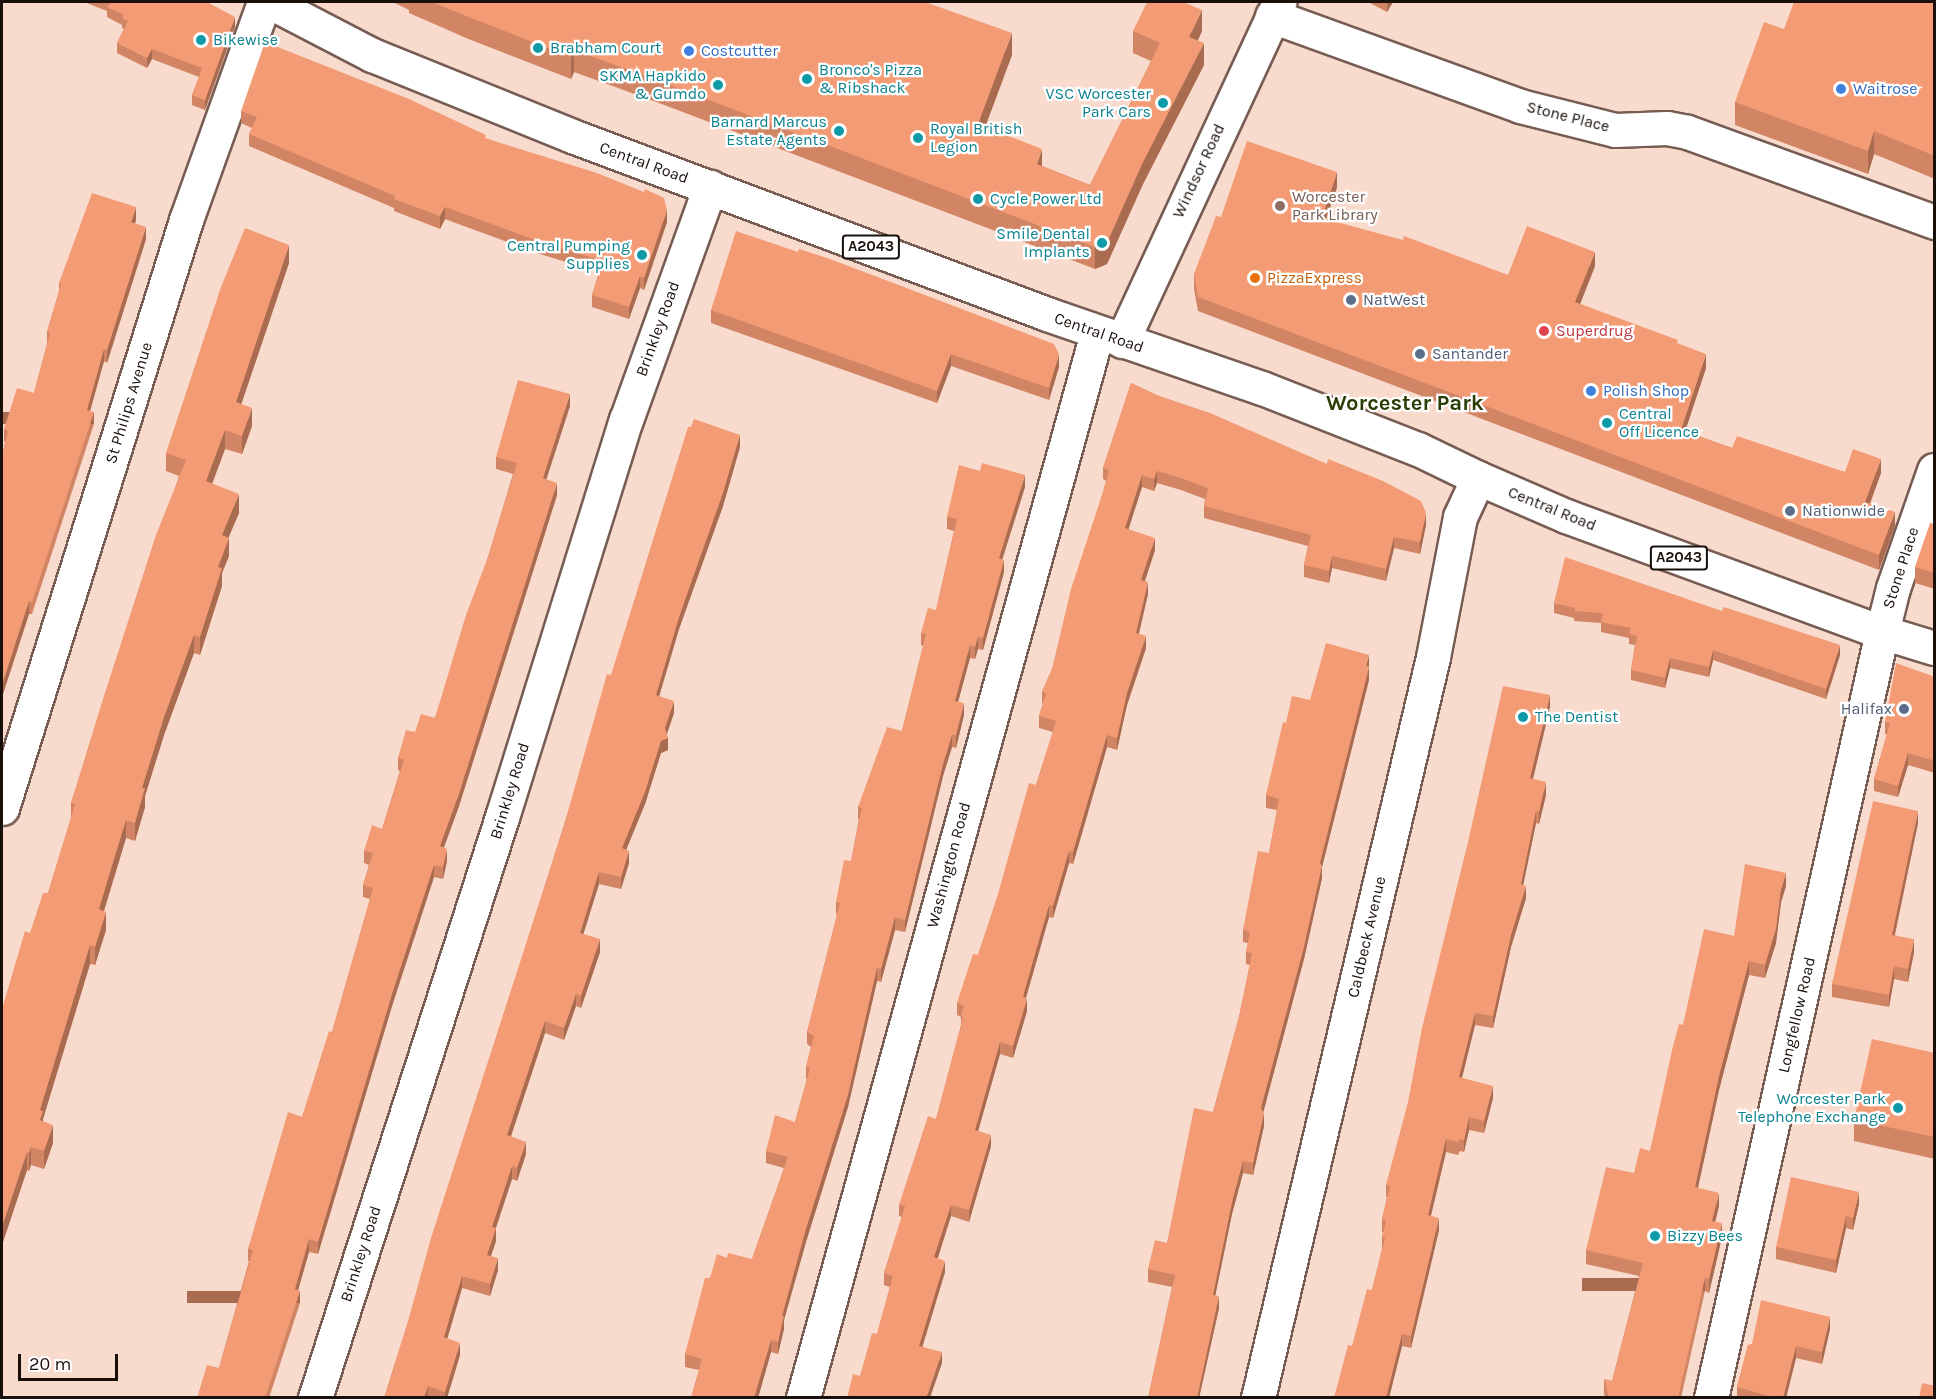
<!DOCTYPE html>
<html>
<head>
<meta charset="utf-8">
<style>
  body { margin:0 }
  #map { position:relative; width:1936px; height:1399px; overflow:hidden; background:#f9dbce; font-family:Karla,sans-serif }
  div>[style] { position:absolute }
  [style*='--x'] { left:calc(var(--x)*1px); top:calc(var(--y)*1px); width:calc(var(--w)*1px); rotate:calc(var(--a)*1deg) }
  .roads { filter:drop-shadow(2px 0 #765c52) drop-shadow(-2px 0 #765c52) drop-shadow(0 2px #765c52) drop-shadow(0 -2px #765c52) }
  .minor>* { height:33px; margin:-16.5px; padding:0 16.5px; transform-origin:16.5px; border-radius:16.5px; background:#fff }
  .major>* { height:33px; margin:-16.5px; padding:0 16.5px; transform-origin:16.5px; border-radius:16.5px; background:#fff }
  .wall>* { inset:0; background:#d18564 }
  .shaded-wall>* { inset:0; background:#aa6c51; transform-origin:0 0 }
  .building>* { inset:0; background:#f39b74 }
  .dots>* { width:16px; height:16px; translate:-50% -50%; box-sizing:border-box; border:3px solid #fff; border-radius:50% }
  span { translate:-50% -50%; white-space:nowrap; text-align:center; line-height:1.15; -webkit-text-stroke:4.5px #fff; paint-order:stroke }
  .shield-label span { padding:2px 4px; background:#fff; border:2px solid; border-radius:4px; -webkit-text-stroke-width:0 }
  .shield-label { font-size:15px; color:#19100b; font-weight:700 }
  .culture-label { font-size:16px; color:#0d838f }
  .left { translate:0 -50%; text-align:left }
  .right { translate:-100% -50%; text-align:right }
  .shop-label { font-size:16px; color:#366cbe }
  .street-label { font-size:16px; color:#19100b }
  .education-label { font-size:16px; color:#785e54 }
  .food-label { font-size:16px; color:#c56008 }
  .service-label { font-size:16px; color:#4e5e75 }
  .health-label { font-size:16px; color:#be3a42 }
  .district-label { font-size:22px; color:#2b3d05; font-weight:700 }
  .frame { position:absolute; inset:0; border:3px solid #19100b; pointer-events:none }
  .scale { position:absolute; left:18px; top:1354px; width:100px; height:27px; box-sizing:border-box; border:3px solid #19100b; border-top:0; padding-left:8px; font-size:18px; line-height:21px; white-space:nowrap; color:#19100b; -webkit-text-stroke:4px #fff; paint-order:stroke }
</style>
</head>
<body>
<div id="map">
  <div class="roads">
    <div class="minor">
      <div style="--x:1272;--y:16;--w:264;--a:19.9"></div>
      <div style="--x:1520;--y:106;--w:98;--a:14.2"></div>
      <div style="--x:1615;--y:130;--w:52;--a:-2.2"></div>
      <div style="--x:1667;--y:128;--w:20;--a:11"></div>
      <div style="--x:1687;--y:132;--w:263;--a:20"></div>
      <div style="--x:1122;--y:341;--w:374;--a:-65.1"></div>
      <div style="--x:2;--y:808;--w:616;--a:-72.62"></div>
      <div style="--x:186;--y:220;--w:232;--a:-70.3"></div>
      <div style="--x:315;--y:1398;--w:614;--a:-72.16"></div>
      <div style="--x:503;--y:814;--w:413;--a:-72.7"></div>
      <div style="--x:626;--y:420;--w:248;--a:-70.2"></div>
      <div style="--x:803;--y:1398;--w:1105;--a:-74.57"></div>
      <div style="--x:1258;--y:1398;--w:761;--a:-76.71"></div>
      <div style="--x:1433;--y:657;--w:143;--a:-79.1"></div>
      <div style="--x:1460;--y:517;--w:43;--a:-65.2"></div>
      <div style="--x:1711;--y:1398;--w:785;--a:-77.42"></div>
      <div style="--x:1882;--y:632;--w:45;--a:-76"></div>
      <div style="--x:1893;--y:588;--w:125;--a:-70.8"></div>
    </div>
    <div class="major">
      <div style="--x:270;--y:2;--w:115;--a:27.5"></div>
      <div style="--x:372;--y:55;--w:216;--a:22"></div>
      <div style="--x:572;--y:136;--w:507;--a:20.54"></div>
      <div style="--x:1047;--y:314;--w:227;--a:19"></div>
      <div style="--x:1262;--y:388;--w:168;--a:21.4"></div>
      <div style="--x:1418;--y:449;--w:67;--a:25.8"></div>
      <div style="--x:1478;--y:478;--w:96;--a:23.4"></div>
      <div style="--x:1566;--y:516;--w:337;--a:20.2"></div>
      <div style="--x:1882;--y:632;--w:54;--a:17.1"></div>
    </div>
  </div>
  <div class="wall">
    <div style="clip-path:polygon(84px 2px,207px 2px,235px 27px,205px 110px,192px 105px,192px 95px,199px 77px,152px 59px,147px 68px,117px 53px,117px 43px,124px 29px,122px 28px,122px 25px,107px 17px,107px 11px)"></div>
    <div style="clip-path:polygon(393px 2px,925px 2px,1012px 55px,985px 127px,1042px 166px,1090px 185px,1151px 61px,1133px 53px,1133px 31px,1202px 31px,1198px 40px,1204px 65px,1143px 184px,1107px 264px,1095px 269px,651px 100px,574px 72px,571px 79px,466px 38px,409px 13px,409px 10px)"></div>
    <div style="clip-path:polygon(1368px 2px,1393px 2px,1387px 12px)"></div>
    <div style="clip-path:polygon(1935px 2px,1935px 179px,1874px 154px,1868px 174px,1735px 125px,1735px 102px)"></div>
    <div style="clip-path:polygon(241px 111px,486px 139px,667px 222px,644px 290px,640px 288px,629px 319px,592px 307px,592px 295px,599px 272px,543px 255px,445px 219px,440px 229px,394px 211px,394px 208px,249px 146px,249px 134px,252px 128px,241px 123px)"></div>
    <div style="clip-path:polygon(1337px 187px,1326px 219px,1508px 275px,1595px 266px,1580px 304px,1678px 344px,1706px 368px,1685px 431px,1732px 448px,1845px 472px,1881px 473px,1870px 504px,1895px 526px,1879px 570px,1198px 311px,1194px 289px,1194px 274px,1221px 217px)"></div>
    <div style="clip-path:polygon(136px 220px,135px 223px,146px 239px,107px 363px,104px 361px,90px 411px,94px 424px,32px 614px,29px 614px,2px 697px,2px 457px,5px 442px,4px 441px,4px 429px,34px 393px,47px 344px,47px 332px,59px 291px,59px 283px)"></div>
    <div style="clip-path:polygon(798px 252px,1059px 367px,1049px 400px,951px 366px,937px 403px,711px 323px,711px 310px)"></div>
    <div style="clip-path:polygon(289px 263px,241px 404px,252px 426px,242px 454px,225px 449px,212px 484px,239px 513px,228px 538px,229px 556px,222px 573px,222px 586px,200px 655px,194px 653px,164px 735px,145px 796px,145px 807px,135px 841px,126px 838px,104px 911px,106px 930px,95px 965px,90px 964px,43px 1119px,43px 1121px,53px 1143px,44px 1169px,31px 1165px,29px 1171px,27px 1170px,2px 1245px,2px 1009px,30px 933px,48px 893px,71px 818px,71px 803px,179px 476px,166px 471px,166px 453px)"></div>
    <div style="clip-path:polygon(1131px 383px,1426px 525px,1420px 554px,1394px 548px,1386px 581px,1332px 568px,1329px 583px,1304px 577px,1304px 565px,1308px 546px,1204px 518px,1204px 506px,1205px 499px,1181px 490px,1157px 483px,1154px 491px,1142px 487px,1128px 530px,1155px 550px,1145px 581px,1148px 594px,1139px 634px,1146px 648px,1127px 705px,1117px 750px,1107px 747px,1073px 864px,1069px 863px,1053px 918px,1049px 917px,1026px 998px,1027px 1011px,1013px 1058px,1000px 1054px,978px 1131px,991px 1146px,969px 1222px,951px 1216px,938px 1258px,945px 1272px,922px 1347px,942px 1363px,860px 1376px,877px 1334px,890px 1287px,884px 1285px,884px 1273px,902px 1217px,899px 1216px,899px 1205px,936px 1119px,961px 1026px,961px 1017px,957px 1015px,957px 1003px,978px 955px,1036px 785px,1053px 732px,1039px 728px,1039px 716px,1043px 704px,1042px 703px,1042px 692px,1052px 669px,1103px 492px,1106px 481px,1103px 479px,1103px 468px)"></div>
    <div style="clip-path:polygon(570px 406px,546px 479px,557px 495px,459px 806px,444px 847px,447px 861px,443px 879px,434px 877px,392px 1006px,318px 1254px,309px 1252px,298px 1290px,300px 1303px,269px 1398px,197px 1398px,219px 1368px,249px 1261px,248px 1261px,248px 1249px,302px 1117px,332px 1032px,370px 899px,363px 897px,363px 885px,369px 865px,364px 863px,364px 851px,382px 829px,400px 771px,398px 770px,398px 758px,415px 732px,435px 718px,488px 557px,513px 474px,496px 469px,496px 457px)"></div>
    <div style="clip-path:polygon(740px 447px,723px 506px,679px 629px,659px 696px,674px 713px,667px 734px,668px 750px,661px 753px,645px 804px,626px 850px,629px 863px,621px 889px,599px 884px,583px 934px,600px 952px,581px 1008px,576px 1006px,564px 1040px,545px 1033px,511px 1136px,526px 1154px,517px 1181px,512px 1179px,496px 1228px,496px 1241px,491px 1256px,498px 1270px,490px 1296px,462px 1288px,447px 1339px,460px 1355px,447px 1398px,384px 1398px,407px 1325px,611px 675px)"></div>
    <div style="clip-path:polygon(1025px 487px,1002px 559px,1004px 572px,983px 650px,978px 649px,975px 659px,970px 658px,958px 702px,964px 715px,956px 748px,952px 747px,943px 776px,905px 932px,895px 930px,881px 982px,877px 981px,848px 1107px,806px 1242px,784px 1320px,784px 1329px,778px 1354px,771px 1352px,758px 1398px,691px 1398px,699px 1370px,685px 1367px,685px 1354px,710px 1278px,727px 1258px,752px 1259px,784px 1168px,766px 1163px,766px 1151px,795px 1122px,807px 1079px,806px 1079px,806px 1067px,811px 1047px,807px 1044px,807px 1032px,837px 915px,836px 914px,836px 902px,851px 861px,859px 819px,858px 819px,858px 807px,902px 731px,923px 646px,921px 645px,921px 633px,936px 610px,954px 531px,947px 529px,947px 517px)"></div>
    <div style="clip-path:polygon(1935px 523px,1935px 589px,1915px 583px,1915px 567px)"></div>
    <div style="clip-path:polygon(1554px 603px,1840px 655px,1826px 699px,1713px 660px,1709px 677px,1670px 668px,1665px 688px,1631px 680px,1631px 670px,1635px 645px,1629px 644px,1629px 638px,1601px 632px,1601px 623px,1574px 621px,1574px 618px,1554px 613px)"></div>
    <div style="clip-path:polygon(1369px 667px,1369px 680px,1322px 867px,1322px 878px,1304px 959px,1263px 1112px,1264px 1126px,1253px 1175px,1243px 1173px,1232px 1214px,1215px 1295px,1219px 1308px,1199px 1398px,1148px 1398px,1172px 1287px,1148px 1282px,1148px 1269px,1167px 1243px,1213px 1112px,1239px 1017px,1250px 965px,1246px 964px,1246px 952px,1248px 943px,1243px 942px,1243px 930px,1269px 853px,1277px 810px,1266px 808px,1266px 795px,1286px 723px,1310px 700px)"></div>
    <div style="clip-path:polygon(1935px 677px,1935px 773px,1908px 765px,1898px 797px,1874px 791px,1874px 779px,1887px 734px,1885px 734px,1885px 722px)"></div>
    <div style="clip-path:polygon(1550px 707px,1533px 779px,1546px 795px,1539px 824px,1536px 823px,1523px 885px,1526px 898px,1511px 947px,1493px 1028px,1475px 1025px,1462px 1078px,1493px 1098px,1484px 1133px,1469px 1130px,1464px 1152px,1460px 1151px,1458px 1155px,1446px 1152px,1431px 1216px,1439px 1230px,1411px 1348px,1402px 1346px,1389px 1398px,1334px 1398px,1372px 1290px,1382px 1249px,1382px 1237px,1383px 1232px,1382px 1232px,1382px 1219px,1387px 1197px,1386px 1197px,1386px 1185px)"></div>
    <div style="clip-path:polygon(1918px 823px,1895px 935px,1914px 952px,1908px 982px,1894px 979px,1889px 1007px,1832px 997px,1832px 984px)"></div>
    <div style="clip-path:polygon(1786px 886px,1781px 902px,1776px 943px,1765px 978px,1749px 975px,1719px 1090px,1698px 1188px,1719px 1206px,1715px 1222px,1722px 1237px,1709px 1293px,1705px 1291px,1681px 1398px,1605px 1398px,1604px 1393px,1604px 1379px,1612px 1381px,1639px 1276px,1586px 1264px,1586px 1250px,1634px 1173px,1650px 1151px,1683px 1025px,1734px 936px)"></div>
    <div style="clip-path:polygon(1935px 1053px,1935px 1159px,1854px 1141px,1854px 1120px)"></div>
    <div style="clip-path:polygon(1859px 1204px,1853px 1230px,1846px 1228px,1836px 1273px,1776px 1259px,1776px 1247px)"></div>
    <div style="clip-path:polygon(1830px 1329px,1822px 1364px,1796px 1358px,1786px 1398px,1737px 1398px,1737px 1387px,1748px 1345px)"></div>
  </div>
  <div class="shaded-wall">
    <div style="clip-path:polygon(1387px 2px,1393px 2px,1387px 12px)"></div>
    <div style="clip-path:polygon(1202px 10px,1202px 31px,1189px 59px,1189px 37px)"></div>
    <div style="clip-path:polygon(235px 17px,235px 27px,205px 110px,205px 100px)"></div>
    <div style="clip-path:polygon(1012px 33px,1012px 55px,978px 146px,978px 124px)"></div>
    <div style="clip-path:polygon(1204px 43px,1204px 65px,1143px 184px,1107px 264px,1095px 269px,1095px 247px,1143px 162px)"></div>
    <div style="clip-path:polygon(152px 49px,152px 59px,147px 68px,147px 58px)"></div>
    <div style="clip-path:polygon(574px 50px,574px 72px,571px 79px,571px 57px)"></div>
    <div style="clip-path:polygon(1874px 131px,1874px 154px,1868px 174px,1868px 151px)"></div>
    <div style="clip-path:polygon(1042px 149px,1042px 171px,1037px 164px)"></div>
    <div style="clip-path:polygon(1337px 172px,1337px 187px,1322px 232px,1322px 218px)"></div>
    <div style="clip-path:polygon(136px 207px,136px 220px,131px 234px,131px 222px)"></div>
    <div style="clip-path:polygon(445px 207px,445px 219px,440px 229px,440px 216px)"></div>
    <div style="clip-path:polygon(667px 210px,667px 222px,644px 290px,644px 278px)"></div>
    <div style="clip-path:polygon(146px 227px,146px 239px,107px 363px,107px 350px)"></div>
    <div style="clip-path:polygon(289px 245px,289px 263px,236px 420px,236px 402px)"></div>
    <div style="clip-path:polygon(1595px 252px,1595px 266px,1575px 317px,1575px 302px)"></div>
    <div style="clip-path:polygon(640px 276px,640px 288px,629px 319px,629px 307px)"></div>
    <div style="clip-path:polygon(104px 349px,104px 361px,87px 422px,87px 410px)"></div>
    <div style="clip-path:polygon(951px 354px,951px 366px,937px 403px,937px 391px)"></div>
    <div style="clip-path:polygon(1059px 354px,1059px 367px,1049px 400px,1049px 388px)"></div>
    <div style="clip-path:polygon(1706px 354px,1706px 368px,1681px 444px,1681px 430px)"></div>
    <div style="clip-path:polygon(570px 394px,570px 406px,543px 490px,543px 478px)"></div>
    <div style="clip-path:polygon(252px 408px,252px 426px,242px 454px,242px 436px)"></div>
    <div style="left:94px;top:412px;width:12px;height:200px;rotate:90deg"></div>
    <div style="clip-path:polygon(225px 430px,225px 449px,206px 500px,206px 481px)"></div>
    <div style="clip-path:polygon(740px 435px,740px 447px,723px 506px,679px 629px,656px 707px,656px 695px,679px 617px)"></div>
    <div style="clip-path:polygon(1881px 459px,1881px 473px,1865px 516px,1865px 502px)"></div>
    <div style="clip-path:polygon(1157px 471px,1157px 483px,1154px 491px,1154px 479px)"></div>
    <div style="clip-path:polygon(1025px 475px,1025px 487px,999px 570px,999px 558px)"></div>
    <div style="clip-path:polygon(1142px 475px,1142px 487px,1125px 540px,1125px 528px)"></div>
    <div style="clip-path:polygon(557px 483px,557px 495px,459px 806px,440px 858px,440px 846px)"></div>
    <div style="clip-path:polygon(239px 494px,239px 513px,222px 553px,222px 535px)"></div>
    <div style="clip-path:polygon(1895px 512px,1895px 526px,1879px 570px,1879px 555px)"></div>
    <div style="clip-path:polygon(1426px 513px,1426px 525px,1420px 554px,1420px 542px)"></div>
    <div style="clip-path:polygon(1394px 537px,1394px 548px,1386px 581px,1386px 569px)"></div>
    <div style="clip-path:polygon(229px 538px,229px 556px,222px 573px,222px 586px,200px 655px,200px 637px,218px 567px)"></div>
    <div style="clip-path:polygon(1155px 538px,1155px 550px,1141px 592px,1141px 580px)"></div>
    <div style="clip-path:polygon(1332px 556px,1332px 568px,1329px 583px,1329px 571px)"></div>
    <div style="clip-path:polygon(1004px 560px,1004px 572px,983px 650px,983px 638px)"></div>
    <div style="clip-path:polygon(1148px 582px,1148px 594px,1136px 645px,1136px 633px)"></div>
    <div style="clip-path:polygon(29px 601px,29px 614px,2px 697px,2px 685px)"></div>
    <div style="clip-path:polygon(194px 635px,194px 653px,164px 735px,145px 796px,145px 807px,135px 841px,135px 823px,142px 788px,164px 717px)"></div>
    <div style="clip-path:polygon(1146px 636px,1146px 648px,1127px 705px,1117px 750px,1117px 738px,1127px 693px)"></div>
    <div style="clip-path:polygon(978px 637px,978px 649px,975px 659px,975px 647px)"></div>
    <div style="clip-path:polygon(970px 645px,970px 658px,955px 713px,955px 701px)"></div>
    <div style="clip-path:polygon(1840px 645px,1840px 655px,1826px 699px,1826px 689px)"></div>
    <div style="clip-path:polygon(1713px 650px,1713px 660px,1709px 677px,1709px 667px)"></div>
    <div style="clip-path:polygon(1369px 655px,1369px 667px,1366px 666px)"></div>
    <div style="clip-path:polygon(1670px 658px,1670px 668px,1665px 688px,1665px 678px)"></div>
    <div style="clip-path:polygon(1369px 667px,1369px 680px,1322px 867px,1322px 878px,1304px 959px,1261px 1121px,1261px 1108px,1320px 863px)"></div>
    <div style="clip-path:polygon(1550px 695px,1550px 707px,1530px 791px,1530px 778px)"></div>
    <div style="clip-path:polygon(674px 701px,674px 713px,665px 739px,668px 738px,668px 750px,661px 753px,645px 804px,622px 860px,622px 848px)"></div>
    <div style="clip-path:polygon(964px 703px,964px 715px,956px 748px,956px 735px)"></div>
    <div style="clip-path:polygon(952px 735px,952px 747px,943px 776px,905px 932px,905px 920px,943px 764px)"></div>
    <div style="clip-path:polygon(1107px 735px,1107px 747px,1073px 864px,1073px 852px)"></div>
    <div style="clip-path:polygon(1908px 753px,1908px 765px,1898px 797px,1898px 786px)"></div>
    <div style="clip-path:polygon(1546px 782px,1546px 795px,1539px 824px,1539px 812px)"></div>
    <div style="clip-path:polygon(1536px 811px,1536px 823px,1521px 896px,1521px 884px)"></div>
    <div style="clip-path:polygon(1918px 811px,1918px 823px,1892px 947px,1892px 935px)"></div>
    <div style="clip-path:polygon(126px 820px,126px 838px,99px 927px,99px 909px)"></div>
    <div style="clip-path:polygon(447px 849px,447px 861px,443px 879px,443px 867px)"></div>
    <div style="clip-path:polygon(629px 851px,629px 863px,621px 889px,621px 877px)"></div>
    <div style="clip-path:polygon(1069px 851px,1069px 863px,1053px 918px,1053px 906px)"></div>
    <div style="clip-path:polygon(434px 865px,434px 877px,392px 1006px,318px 1254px,318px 1242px,392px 994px)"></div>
    <div style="clip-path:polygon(599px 872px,599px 884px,580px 945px,580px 933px)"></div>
    <div style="clip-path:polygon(1786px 873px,1786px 886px,1781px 902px,1776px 943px,1765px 978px,1765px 965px,1781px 889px)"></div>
    <div style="clip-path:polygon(1526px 886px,1526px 898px,1511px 947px,1493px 1028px,1493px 1016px,1511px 935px)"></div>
    <div style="clip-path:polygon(1049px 905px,1049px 917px,1023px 1008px,1023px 996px)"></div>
    <div style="clip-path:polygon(106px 912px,106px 930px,95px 965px,95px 947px)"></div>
    <div style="clip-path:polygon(895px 917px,895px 930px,881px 982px,881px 969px)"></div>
    <div style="clip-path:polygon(600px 939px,600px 952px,581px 1008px,581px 996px)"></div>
    <div style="clip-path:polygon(1914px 939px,1914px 952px,1908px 982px,1908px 969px)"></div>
    <div style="clip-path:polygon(90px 945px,90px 964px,43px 1119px,43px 1129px,40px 1139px,40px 1110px)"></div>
    <div style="clip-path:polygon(1749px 961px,1749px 975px,1719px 1090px,1695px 1201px,1695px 1187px,1719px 1076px)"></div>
    <div style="clip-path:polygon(1894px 966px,1894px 979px,1889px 1007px,1889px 995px)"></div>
    <div style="clip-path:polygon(877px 968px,877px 981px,848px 1107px,806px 1242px,784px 1320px,784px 1329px,778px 1354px,778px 1342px,782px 1316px)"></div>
    <div style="clip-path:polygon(576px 994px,576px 1006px,564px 1040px,564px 1028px)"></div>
    <div style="clip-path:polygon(1027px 999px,1027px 1011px,1013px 1058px,1013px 1046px)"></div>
    <div style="clip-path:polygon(1475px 1013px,1475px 1025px,1459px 1089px,1459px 1077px)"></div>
    <div style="clip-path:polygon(545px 1021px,545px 1033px,507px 1148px,507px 1135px)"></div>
    <div style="clip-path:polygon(1000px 1042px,1000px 1054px,975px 1142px,975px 1130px)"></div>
    <div style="clip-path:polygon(1493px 1086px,1493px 1098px,1484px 1133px,1484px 1121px)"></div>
    <div style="clip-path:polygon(1264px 1113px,1264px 1126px,1253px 1175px,1253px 1163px)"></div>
    <div style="clip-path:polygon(1469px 1117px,1469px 1130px,1464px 1152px,1464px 1140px)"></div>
    <div style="clip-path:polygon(53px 1125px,53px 1143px,44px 1169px,44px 1151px)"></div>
    <div style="clip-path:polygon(991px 1135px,991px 1146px,969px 1222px,969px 1210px)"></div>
    <div style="clip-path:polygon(1446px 1139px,1446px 1152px,1428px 1227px,1428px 1215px)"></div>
    <div style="clip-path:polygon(526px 1142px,526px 1154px,517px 1181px,517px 1168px)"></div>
    <div style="clip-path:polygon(31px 1147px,31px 1165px,29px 1171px,29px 1153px)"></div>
    <div style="clip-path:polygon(27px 1152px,27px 1170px,2px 1245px,2px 1227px)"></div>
    <div style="clip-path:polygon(1243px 1161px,1243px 1173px,1232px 1214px,1213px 1307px,1213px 1295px,1232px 1202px)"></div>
    <div style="clip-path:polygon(512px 1166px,512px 1179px,492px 1239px,492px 1227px)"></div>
    <div style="clip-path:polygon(1859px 1192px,1859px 1204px,1853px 1230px,1853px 1218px)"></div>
    <div style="clip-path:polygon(1719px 1193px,1719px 1206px,1712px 1235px,1712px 1221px)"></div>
    <div style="clip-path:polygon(951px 1205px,951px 1216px,934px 1269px,934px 1257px)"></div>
    <div style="clip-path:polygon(1846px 1216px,1846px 1228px,1836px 1273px,1836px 1260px)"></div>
    <div style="clip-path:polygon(1439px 1218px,1439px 1230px,1411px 1348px,1411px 1336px)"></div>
    <div style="clip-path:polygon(1722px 1223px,1722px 1237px,1709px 1293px,1709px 1279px)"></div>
    <div style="clip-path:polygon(496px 1228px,496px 1241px,487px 1267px,487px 1255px)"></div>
    <div style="clip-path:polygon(309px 1239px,309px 1252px,295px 1301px,295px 1289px)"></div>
    <div style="clip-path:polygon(498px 1258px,498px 1270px,490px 1296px,490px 1284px)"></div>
    <div style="clip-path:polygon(945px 1261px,945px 1272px,919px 1358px,919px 1346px)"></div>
    <div style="clip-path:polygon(462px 1276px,462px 1288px,444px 1350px,444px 1337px)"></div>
    <div style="left:1705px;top:1278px;width:13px;height:123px;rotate:90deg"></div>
    <div style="left:300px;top:1291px;width:12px;height:113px;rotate:90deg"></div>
    <div style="clip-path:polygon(1219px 1296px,1219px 1308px,1199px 1398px,1197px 1398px)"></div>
    <div style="clip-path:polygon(1830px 1317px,1830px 1329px,1822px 1364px,1822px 1352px)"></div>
    <div style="clip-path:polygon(1402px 1334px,1402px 1346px,1389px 1398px,1386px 1398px)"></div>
    <div style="clip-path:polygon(771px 1340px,771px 1352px,758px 1398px,754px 1398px)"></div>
    <div style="clip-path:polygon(460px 1343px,460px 1355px,447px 1398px,445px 1398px,445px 1392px)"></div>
    <div style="clip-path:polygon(1796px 1346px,1796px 1358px,1786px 1398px,1783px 1398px)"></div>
    <div style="clip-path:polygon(942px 1352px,942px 1363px,930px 1398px,926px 1398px)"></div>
    <div style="clip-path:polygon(428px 1386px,428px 1398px,424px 1398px)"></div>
  </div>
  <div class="building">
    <div style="clip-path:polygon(108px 2px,207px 2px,235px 17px,205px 100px,192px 95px,202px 68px,152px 49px,147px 58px,117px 43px,128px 21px,122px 18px,124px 15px,107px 7px,111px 3px)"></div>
    <div style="clip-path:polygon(432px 2px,925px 2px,1012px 33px,978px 124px,1042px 149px,1037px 164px,1090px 185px,1160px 43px,1133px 31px,1147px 2px,1183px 2px,1202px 10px,1189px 37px,1204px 43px,1143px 162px,1107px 243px,1095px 247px,651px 78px,574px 50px,571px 57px,466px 16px)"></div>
    <div style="clip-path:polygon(1794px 2px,1935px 2px,1935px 156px,1874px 131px,1868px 151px,1735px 102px,1764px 22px,1784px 29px)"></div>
    <div style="clip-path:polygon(265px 42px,409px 99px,486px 135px,485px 138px,597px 173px,644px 192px,645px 189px,664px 198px,667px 210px,644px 278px,640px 276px,629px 307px,592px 295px,603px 261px,543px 243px,445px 207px,440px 216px,394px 199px,395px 196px,249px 134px,257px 117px,241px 111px)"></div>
    <div style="clip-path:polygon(1247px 141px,1337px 172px,1322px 218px,1403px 240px,1404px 236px,1508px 275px,1527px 226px,1595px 252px,1575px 302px,1678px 340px,1677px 343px,1706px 354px,1681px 430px,1732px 448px,1737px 436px,1845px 472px,1853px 449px,1881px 459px,1865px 502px,1895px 512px,1879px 555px,1198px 297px,1194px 274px,1216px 216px,1221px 217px)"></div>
    <div style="clip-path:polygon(92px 193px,136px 207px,131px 222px,146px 227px,107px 350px,104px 349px,87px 410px,94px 412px,32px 602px,29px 601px,2px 685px,2px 457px,8px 431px,4px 429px,17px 388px,34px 393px,50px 333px,47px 332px,61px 284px,59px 283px)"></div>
    <div style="clip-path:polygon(245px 228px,289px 245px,236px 402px,252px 408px,242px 436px,225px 430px,206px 481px,239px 494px,222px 535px,229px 538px,218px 567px,222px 568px,200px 637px,194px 635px,164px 717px,142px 788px,145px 788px,135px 823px,126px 820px,109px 875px,99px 909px,106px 912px,95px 947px,90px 945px,40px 1110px,43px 1111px,40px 1120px,53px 1125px,44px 1151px,31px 1147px,29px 1153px,27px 1152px,2px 1227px,2px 1009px,25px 931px,30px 933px,43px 893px,48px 893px,75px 804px,71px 803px,103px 699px,156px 535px,186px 460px,166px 453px,221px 287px)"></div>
    <div style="clip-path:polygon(736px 231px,798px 252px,799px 249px,830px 259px,1054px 344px,1059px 354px,1049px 388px,951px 354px,937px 391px,711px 310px)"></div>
    <div style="clip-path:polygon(518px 380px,570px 394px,543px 478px,557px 483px,459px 794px,440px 846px,447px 849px,443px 867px,434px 865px,392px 994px,318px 1242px,309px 1239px,295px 1289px,300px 1291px,265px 1398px,197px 1398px,207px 1365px,219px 1368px,253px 1250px,248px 1249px,288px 1112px,302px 1117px,329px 1031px,332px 1032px,373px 888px,363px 885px,373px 853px,364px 851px,372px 825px,382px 829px,404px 760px,398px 758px,406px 730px,415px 732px,421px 714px,435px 718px,466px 615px,488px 557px,517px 463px,496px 457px)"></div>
    <div style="clip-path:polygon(1131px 383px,1157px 395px,1210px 413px,1327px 464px,1328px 459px,1383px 481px,1421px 501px,1426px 513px,1420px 542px,1394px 537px,1386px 569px,1332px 556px,1329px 571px,1304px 565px,1311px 535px,1204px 506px,1208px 488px,1181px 478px,1157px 471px,1154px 479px,1142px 475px,1125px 528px,1155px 538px,1141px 580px,1148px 582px,1136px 633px,1146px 636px,1127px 693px,1117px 738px,1107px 735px,1073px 852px,1069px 851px,1053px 906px,1049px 905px,1023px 996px,1027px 999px,1013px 1046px,1000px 1042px,975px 1130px,991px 1135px,969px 1210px,951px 1205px,934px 1257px,945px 1261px,919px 1346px,942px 1352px,926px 1398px,847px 1398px,853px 1374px,860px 1376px,872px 1333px,877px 1334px,893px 1276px,884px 1273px,905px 1206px,899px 1205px,928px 1116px,936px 1119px,963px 1017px,961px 1016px,964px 1006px,957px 1003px,973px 954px,978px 955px,998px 894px,1029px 783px,1036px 785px,1056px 721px,1039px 716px,1046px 693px,1042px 692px,1052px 669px,1071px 589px,1103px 492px,1109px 470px,1103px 468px)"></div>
    <div style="clip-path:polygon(694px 419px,740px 435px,723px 493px,679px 617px,656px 695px,674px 701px,665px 728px,668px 738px,661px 741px,645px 792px,622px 848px,629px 851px,621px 877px,599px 872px,580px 933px,600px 939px,581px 996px,576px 994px,564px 1028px,545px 1021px,507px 1135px,526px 1142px,517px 1168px,512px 1166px,492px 1227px,496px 1228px,487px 1255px,498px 1258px,490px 1284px,462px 1276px,444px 1337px,460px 1343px,445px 1392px,428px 1386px,424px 1398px,384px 1398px,407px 1325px,431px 1238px,563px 829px,607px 674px,611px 675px,688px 427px,691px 427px)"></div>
    <div style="clip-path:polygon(982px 463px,1025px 475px,999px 558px,1004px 560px,983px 638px,978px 637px,975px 647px,970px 645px,955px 701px,964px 703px,956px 735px,952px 735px,943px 764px,905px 920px,895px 917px,881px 969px,877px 968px,848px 1095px,806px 1229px,782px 1316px,784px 1316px,778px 1342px,771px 1340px,754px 1398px,691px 1398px,702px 1359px,685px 1354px,705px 1278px,710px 1278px,717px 1254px,727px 1258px,728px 1253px,752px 1259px,788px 1157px,766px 1151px,775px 1115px,795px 1122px,810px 1068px,806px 1067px,814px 1036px,807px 1032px,840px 903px,836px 902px,844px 860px,851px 861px,862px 808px,858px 807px,887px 727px,902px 731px,926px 634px,921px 633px,928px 608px,936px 610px,957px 519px,947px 517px,959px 465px,980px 471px)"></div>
    <div style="clip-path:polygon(1930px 523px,1934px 524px,1935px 523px,1935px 573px,1915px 567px)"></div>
    <div style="clip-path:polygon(1565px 557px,1722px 611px,1724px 607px,1840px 645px,1826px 689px,1713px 650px,1709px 667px,1670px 658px,1665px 678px,1631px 670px,1637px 636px,1629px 634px,1631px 628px,1601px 622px,1603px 613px,1574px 611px,1575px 608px,1554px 603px)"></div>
    <div style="clip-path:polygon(1326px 643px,1369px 655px,1366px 666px,1369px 667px,1320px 863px,1322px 866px,1304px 947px,1261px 1108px,1264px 1113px,1253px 1163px,1243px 1161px,1232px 1202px,1213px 1295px,1219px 1296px,1197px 1398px,1148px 1398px,1175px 1275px,1148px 1269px,1155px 1240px,1167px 1243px,1194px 1108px,1213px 1112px,1239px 1017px,1252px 953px,1246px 952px,1250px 932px,1243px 930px,1258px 851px,1269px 853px,1279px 799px,1266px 795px,1283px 722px,1286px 723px,1292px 696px,1310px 700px)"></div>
    <div style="clip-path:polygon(1896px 663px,1935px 677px,1935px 761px,1908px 753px,1898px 786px,1874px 779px,1890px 723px,1885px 722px)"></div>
    <div style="clip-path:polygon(1503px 686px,1550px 695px,1530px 778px,1546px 782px,1539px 812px,1536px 811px,1521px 884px,1526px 886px,1511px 935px,1493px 1016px,1475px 1013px,1459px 1077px,1493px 1086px,1484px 1121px,1469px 1117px,1464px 1140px,1460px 1139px,1458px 1142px,1446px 1139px,1428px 1215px,1439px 1218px,1411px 1336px,1402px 1334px,1386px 1398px,1334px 1398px,1348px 1345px,1352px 1346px,1367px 1289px,1372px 1290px,1385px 1238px,1382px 1237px,1386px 1221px,1382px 1219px,1390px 1186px,1386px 1185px,1408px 1102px,1422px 1028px,1468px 842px)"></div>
    <div style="clip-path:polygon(1873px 801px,1918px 811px,1892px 935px,1914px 939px,1908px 969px,1894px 966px,1889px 995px,1832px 984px)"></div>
    <div style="clip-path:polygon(1745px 864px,1786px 873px,1781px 889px,1776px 929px,1765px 965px,1749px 961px,1719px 1076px,1695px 1187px,1719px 1193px,1712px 1221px,1722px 1223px,1709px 1279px,1705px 1278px,1678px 1398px,1609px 1398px,1604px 1379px,1612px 1381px,1643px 1263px,1586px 1250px,1606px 1167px,1634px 1173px,1640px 1148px,1650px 1151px,1673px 1046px,1679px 1024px,1683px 1025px,1704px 929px,1734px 936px)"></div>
    <div style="clip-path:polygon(1872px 1039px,1935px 1053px,1935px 1137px,1854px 1120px)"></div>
    <div style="clip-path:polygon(1791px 1177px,1859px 1192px,1853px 1218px,1846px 1216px,1836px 1260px,1776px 1247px)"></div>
    <div style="clip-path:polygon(1761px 1300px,1830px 1317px,1822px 1352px,1796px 1346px,1783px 1398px,1776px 1398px,1737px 1387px,1748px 1345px,1752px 1344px)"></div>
    <div style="clip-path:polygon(1922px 1383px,1935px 1386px,1935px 1398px,1919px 1398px)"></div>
  </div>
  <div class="dots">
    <div style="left:201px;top:40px;background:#0f9aa8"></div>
    <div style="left:538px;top:48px;background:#0f9aa8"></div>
    <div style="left:689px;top:51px;background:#3f7fe0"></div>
    <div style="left:807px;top:79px;background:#0f9aa8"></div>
    <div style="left:718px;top:85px;background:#0f9aa8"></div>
    <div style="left:1841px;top:89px;background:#3f7fe0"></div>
    <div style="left:1163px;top:103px;background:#0f9aa8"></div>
    <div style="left:839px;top:131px;background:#0f9aa8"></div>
    <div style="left:918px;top:138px;background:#0f9aa8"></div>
    <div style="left:978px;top:199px;background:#0f9aa8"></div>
    <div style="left:1280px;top:206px;background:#8d6e63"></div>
    <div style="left:1102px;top:243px;background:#0f9aa8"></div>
    <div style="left:642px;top:255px;background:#0f9aa8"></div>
    <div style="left:1255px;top:278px;background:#e8710a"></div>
    <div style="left:1351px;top:300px;background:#5c6f8a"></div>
    <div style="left:1544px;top:331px;background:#e0444e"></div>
    <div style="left:1420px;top:354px;background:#5c6f8a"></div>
    <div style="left:1591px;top:391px;background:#3f7fe0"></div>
    <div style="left:1607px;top:423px;background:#0f9aa8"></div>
    <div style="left:1790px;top:511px;background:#5c6f8a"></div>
    <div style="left:1904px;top:709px;background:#5c6f8a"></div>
    <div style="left:1523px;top:717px;background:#0f9aa8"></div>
    <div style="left:1898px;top:1108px;background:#0f9aa8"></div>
    <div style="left:1655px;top:1236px;background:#0f9aa8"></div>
  </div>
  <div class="shield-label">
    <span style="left:871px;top:247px">A2043</span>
    <span style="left:1679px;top:558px">A2043</span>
  </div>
  <div class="culture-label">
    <span class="left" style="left:213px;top:40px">Bikewise</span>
    <span class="left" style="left:550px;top:48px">Brabham Court</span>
    <span class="left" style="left:819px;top:79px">Bronco's Pizza<br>&amp; Ribshack</span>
    <span class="right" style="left:706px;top:85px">SKMA Hapkido<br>&amp; Gumdo</span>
    <span class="right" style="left:1151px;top:103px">VSC Worcester<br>Park Cars</span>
    <span class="right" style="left:827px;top:131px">Barnard Marcus<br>Estate Agents</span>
    <span class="left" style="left:930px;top:138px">Royal British<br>Legion</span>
    <span class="left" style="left:990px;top:199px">Cycle Power Ltd</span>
    <span class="right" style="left:1090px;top:243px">Smile Dental<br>Implants</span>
    <span class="right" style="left:630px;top:255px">Central Pumping<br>Supplies</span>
    <span class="left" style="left:1619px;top:423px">Central<br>Off Licence</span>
    <span class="left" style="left:1535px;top:717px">The Dentist</span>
    <span class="right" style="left:1886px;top:1108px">Worcester Park<br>Telephone Exchange</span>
    <span class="left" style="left:1667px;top:1236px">Bizzy Bees</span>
  </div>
  <div class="shop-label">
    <span class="left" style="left:701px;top:51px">Costcutter</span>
    <span class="left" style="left:1853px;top:89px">Waitrose</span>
    <span class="left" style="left:1603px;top:391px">Polish Shop</span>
  </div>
  <div class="street-label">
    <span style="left:1568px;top:117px;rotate:14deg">Stone Place</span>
    <span style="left:644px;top:163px;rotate:20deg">Central Road</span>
    <span style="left:1199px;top:171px;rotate:-65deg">Windsor Road</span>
    <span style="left:658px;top:329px;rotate:-70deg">Brinkley Road</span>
    <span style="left:1099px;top:333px;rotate:19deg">Central Road</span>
    <span style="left:129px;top:403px;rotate:-73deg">St Philips Avenue</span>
    <span style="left:1552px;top:509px;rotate:22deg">Central Road</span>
    <span style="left:1901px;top:568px;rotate:-72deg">Stone Place</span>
    <span style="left:510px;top:791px;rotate:-73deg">Brinkley Road</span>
    <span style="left:949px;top:865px;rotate:-75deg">Washington Road</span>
    <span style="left:1367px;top:937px;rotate:-77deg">Caldbeck Avenue</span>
    <span style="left:1797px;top:1015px;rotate:-77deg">Longfellow Road</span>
    <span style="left:361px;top:1254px;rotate:-72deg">Brinkley Road</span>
  </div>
  <div class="education-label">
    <span class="left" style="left:1292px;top:206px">Worcester<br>Park Library</span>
  </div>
  <div class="food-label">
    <span class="left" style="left:1267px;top:278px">PizzaExpress</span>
  </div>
  <div class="service-label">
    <span class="left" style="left:1363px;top:300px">NatWest</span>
    <span class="left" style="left:1432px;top:354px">Santander</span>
    <span class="left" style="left:1802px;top:511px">Nationwide</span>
    <span class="right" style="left:1892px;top:709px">Halifax</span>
  </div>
  <div class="health-label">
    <span class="left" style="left:1556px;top:331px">Superdrug</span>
  </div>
  <div class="district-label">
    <span style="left:1405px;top:404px">Worcester Park</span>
  </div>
  <div class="frame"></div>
  <div class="scale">20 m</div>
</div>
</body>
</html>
